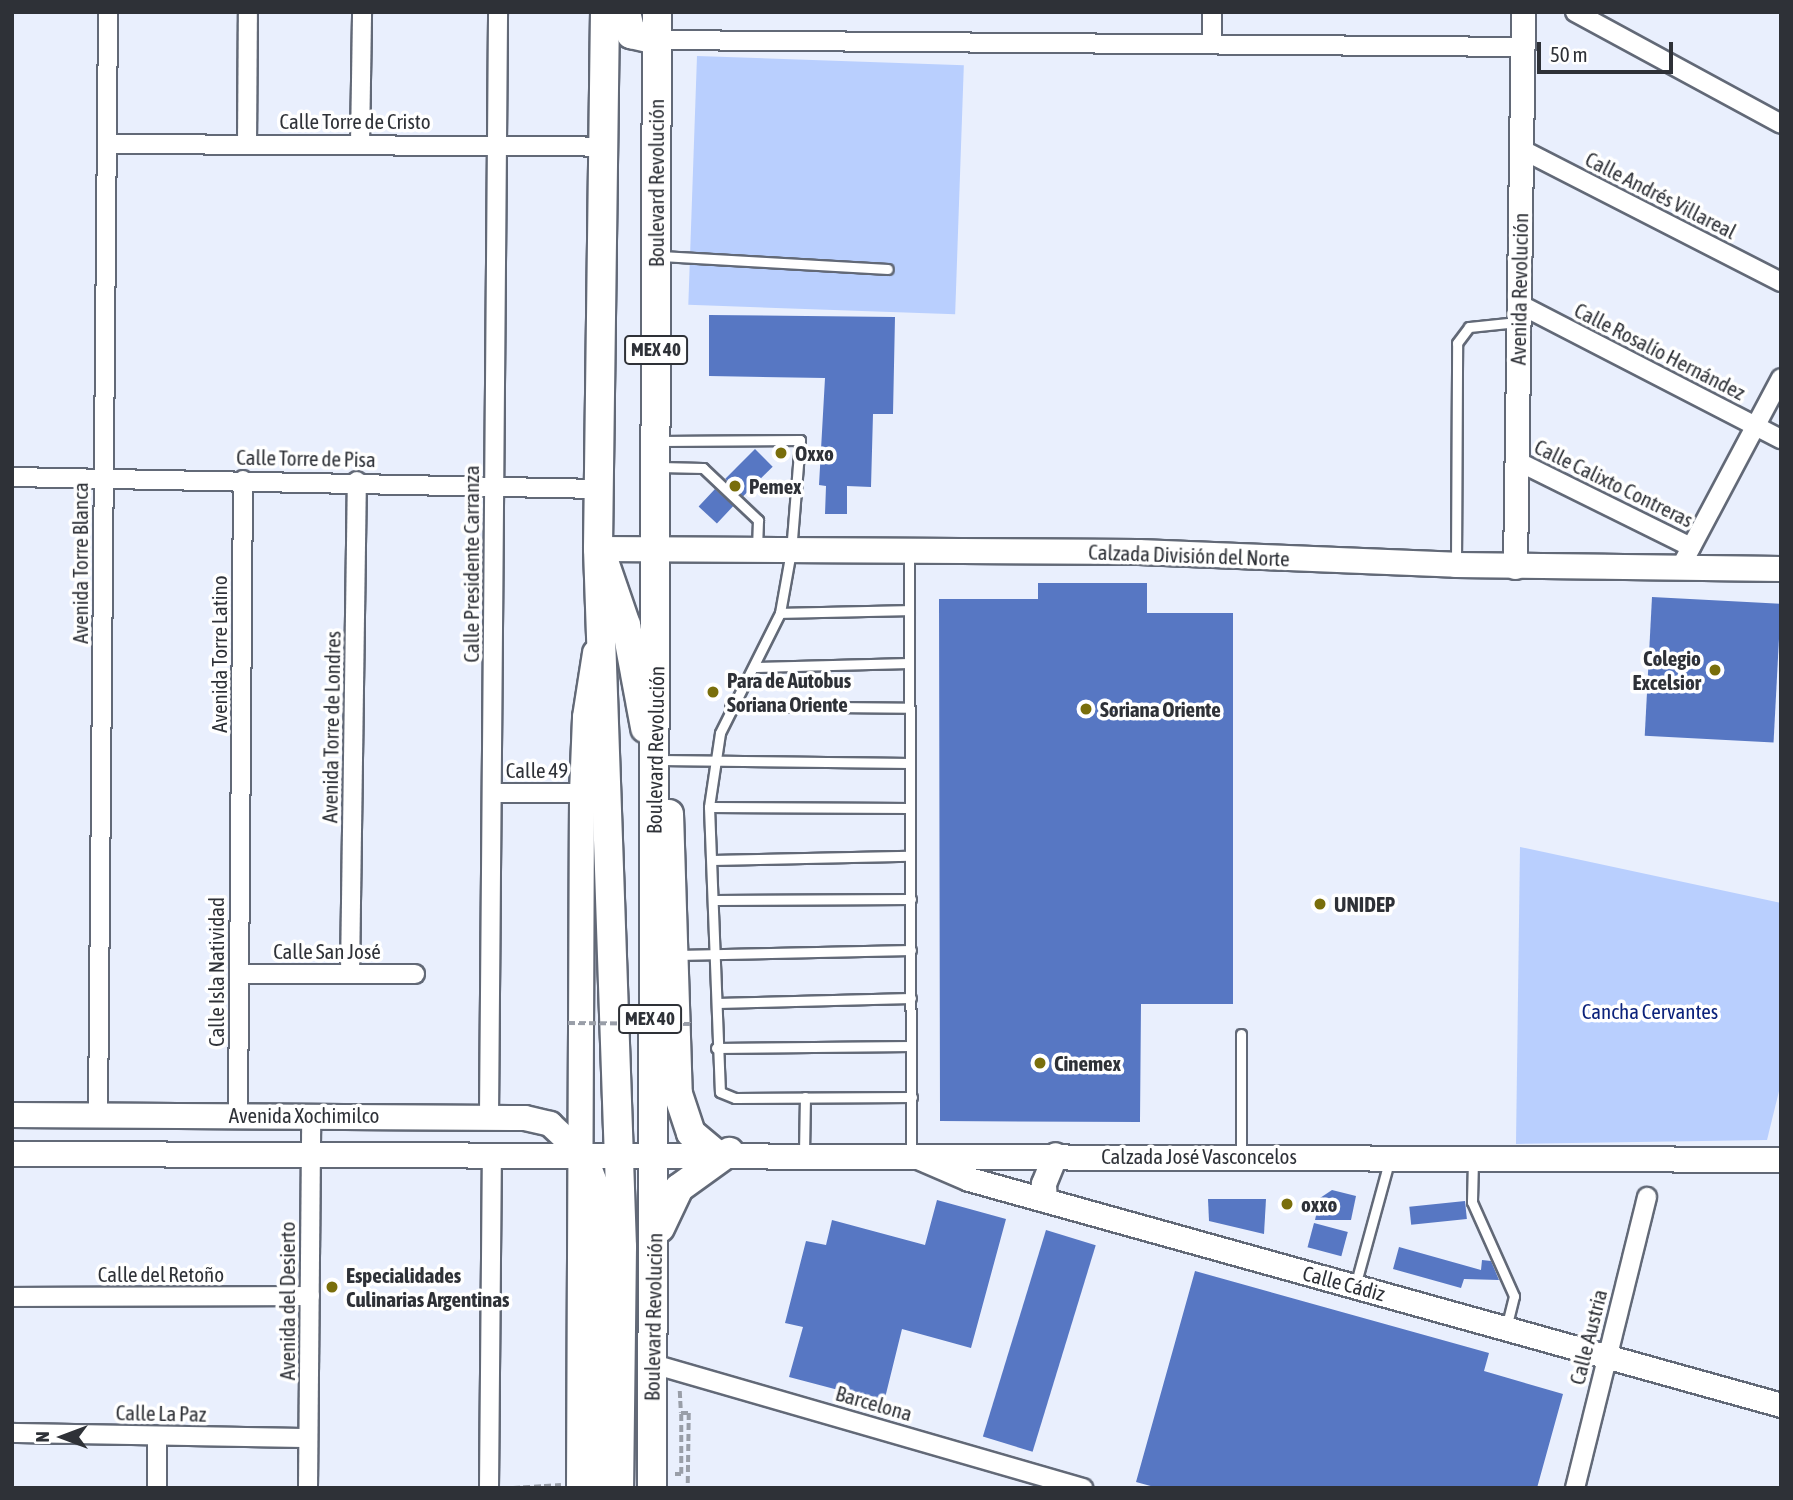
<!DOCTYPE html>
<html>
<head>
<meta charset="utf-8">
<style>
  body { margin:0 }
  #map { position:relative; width:1793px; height:1500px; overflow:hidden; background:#e9effd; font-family:"Asap Condensed",sans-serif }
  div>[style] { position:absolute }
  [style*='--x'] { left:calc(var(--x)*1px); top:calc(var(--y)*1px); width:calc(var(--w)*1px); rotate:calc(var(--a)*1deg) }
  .green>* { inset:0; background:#b9cffe; transform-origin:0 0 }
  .building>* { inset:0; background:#5777c3; transform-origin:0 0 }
  .path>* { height:3.5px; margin-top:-1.75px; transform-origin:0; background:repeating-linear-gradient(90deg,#999ea8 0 7px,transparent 0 10.5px) }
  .roads { filter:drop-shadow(2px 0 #626977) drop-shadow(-2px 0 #626977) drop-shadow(0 2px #626977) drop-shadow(0 -2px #626977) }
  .service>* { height:9px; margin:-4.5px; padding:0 4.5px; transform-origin:4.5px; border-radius:4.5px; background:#fff }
  .minor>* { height:18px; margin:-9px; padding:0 9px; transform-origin:9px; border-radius:9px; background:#fff }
  .tertiary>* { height:23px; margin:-11.5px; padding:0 11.5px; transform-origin:11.5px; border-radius:11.5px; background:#fff }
  .secondary>* { height:24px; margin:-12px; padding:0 12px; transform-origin:12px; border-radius:12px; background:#fff }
  .primary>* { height:28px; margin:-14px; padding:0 14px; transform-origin:14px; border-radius:14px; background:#fff }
  .path-bridge>* { height:3.5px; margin-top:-1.75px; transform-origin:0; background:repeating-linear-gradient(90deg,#999ea8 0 7px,transparent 0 10.5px) }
  .dots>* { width:19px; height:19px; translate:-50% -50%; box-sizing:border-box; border:4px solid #fff; border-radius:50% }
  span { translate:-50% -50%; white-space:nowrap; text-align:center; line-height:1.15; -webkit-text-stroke:7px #fff; paint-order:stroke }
  .shield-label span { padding:2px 5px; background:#fff; border:2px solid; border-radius:5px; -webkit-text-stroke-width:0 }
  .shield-label { font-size:19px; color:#2e3137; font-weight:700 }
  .street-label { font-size:21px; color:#2e3137 }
  .poi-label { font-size:21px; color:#2e3137; font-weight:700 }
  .left { translate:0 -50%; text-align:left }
  .right { translate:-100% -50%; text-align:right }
  .park-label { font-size:21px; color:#0b227b }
  .frame { position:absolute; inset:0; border:14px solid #2e3137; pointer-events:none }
  .north { position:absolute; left:28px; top:1402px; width:70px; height:70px; -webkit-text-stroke:5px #fff; paint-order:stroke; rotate:270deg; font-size:19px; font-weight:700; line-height:28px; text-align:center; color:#2e3137 }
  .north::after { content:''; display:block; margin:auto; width:24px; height:32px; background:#2e3137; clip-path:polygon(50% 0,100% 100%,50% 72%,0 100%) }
  .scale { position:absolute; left:1537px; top:42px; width:136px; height:32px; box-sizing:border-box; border:4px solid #2e3137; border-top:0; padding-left:9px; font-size:21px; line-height:24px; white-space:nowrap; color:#2e3137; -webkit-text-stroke:5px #fff; paint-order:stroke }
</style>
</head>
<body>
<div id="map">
  <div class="green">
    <div style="left:697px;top:56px;width:267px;height:249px;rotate:2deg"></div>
    <div style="clip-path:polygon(1520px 847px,1781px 903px,1781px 1083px,1767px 1140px,1516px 1144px)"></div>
  </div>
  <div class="building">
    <div style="clip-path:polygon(709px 315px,895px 317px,893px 414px,873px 414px,871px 487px,847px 486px,847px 514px,825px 514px,826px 486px,819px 485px,825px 378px,709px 376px)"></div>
    <div style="left:755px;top:449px;width:25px;height:42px;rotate:45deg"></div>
    <div style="left:715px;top:489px;width:25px;height:24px;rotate:43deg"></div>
    <div style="clip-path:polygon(1038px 583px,1147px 583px,1147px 613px,1233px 613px,1233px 1004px,1141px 1004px,1140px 1122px,940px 1121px,939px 599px,1038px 599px)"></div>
    <div style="left:1652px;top:597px;width:129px;height:139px;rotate:3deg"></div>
    <div style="clip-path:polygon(1332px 1190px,1356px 1196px,1351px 1220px,1315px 1220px,1320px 1198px)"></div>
    <div style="clip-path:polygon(1208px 1199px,1266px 1199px,1264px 1234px,1209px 1221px)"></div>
    <div style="clip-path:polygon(937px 1200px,1006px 1219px,971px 1348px,902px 1329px,884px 1402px,789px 1377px,803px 1327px,785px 1323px,806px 1241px,826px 1245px,832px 1220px,925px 1245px)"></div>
    <div style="left:1465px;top:1201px;width:18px;height:56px;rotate:84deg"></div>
    <div style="left:1314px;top:1223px;width:35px;height:25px;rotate:15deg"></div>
    <div style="left:1046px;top:1230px;width:52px;height:216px;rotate:17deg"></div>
    <div style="clip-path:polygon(1399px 1247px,1481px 1270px,1482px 1260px,1491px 1261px,1499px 1280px,1464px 1279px,1461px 1288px,1393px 1269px)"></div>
    <div style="clip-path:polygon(1195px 1271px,1489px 1353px,1484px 1371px,1563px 1394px,1537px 1488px,1158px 1488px,1136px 1482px)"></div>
  </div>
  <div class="path">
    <div style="--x:680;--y:1391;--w:22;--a:87"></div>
    <div style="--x:675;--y:1474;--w:6;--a:0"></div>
    <div style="--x:681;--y:1474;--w:61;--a:-90"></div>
    <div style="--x:681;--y:1413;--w:8;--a:0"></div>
    <div style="--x:689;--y:1413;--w:75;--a:90.8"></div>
    <div style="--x:513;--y:1488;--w:48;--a:-3.6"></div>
  </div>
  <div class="roads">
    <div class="service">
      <div style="--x:661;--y:256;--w:227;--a:3.3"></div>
      <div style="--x:660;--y:441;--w:140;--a:-0.4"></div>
      <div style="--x:800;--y:440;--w:111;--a:94.6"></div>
      <div style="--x:791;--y:551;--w:63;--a:100.1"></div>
      <div style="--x:660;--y:467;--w:43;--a:1.3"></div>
      <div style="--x:703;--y:468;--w:76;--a:43.4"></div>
      <div style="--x:758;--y:520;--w:29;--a:92"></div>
      <div style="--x:909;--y:554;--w:600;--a:89.81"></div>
      <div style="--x:1456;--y:563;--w:220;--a:-89.7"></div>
      <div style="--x:1457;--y:343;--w:20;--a:-53"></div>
      <div style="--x:1469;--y:327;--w:49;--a:-5.8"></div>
      <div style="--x:909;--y:610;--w:129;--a:178.7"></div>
      <div style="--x:780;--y:613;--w:134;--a:116.6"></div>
      <div style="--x:720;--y:733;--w:75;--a:98.5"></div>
      <div style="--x:709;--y:807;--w:285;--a:87.8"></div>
      <div style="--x:720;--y:1092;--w:16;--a:22"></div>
      <div style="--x:735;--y:1098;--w:177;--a:-0.3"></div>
      <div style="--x:756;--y:667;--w:153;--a:-1.5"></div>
      <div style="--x:730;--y:706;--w:179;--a:0.6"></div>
      <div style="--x:660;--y:760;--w:250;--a:0.7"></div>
      <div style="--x:709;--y:807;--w:201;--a:0.3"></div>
      <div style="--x:712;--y:860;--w:198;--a:-1.2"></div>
      <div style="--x:714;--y:900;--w:197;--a:-0.3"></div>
      <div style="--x:677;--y:955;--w:234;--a:-1.2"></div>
      <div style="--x:717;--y:1003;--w:194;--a:-1.5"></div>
      <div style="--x:716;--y:1048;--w:195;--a:-0.6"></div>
      <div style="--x:804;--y:1153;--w:56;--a:-89"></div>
      <div style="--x:1241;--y:1156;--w:122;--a:-90"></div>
      <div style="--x:1473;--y:1160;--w:42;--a:91.4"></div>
      <div style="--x:1472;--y:1202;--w:103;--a:65.9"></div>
      <div style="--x:1514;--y:1296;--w:32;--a:104"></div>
      <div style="--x:1355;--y:1286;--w:129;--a:-74.7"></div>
    </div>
    <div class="minor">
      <div style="--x:1575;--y:12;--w:234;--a:28.5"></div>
      <div style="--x:657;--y:40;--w:866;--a:0.46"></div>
      <div style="--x:1212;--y:44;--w:32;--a:-90"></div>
      <div style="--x:107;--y:144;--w:496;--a:0.3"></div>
      <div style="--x:247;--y:144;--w:132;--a:-89.6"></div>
      <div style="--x:360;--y:144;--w:132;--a:-89.1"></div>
      <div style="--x:1521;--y:149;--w:292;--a:27.1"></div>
      <div style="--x:1519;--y:304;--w:295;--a:27.3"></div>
      <div style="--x:1517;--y:461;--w:194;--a:26.3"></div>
      <div style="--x:12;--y:477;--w:586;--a:1.17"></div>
      <div style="--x:1680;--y:568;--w:215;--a:-62"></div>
      <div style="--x:492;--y:793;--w:90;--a:0"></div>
      <div style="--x:239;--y:974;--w:176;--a:0"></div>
      <div style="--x:350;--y:974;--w:493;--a:-89.2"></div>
      <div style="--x:98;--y:1115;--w:1103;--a:-89.48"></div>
      <div style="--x:238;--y:1115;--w:635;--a:-89.55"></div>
      <div style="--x:489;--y:1116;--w:1104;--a:-89.53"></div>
      <div style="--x:12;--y:1297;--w:298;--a:-0.2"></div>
      <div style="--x:653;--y:1364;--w:448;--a:16.1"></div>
      <div style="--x:12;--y:1433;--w:296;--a:1"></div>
      <div style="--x:157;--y:1488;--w:52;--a:-90"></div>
      <div style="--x:308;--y:1488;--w:373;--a:-89.5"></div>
      <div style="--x:489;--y:1488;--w:330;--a:-89.5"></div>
      <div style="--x:1575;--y:1488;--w:300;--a:-76.1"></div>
    </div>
    <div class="tertiary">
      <div style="--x:1515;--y:567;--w:555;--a:-89.17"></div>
      <div style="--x:920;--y:1158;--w:53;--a:23.2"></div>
      <div style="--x:969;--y:1179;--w:843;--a:15.55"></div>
    </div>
    <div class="secondary">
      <div style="--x:598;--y:549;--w:541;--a:0.32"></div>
      <div style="--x:1139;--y:552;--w:317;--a:2.3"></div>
      <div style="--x:1456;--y:565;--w:325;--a:0.7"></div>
      <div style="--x:12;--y:1115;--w:513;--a:0.34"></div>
      <div style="--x:525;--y:1118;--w:26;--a:13"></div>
      <div style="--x:550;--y:1124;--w:44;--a:43.2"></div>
      <div style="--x:12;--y:1154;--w:1769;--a:0.19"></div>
      <div style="--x:1045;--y:1200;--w:16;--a:-94"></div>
      <div style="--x:1044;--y:1184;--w:31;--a:-68"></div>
      <div style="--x:579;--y:1488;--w:695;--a:-89.75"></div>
      <div style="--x:582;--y:793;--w:76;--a:-87.7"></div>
      <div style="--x:585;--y:717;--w:65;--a:-81.1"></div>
    </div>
    <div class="primary">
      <div style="--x:605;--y:12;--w:537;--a:90.75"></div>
      <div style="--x:598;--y:549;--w:698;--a:88.03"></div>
      <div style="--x:622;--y:1247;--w:241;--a:90.7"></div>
      <div style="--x:626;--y:12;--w:23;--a:77"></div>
      <div style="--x:631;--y:34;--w:27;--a:13"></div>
      <div style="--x:605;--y:564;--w:65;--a:71"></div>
      <div style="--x:626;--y:625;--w:105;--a:79.5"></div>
      <div style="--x:669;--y:814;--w:280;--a:88.2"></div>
      <div style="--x:678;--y:1094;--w:41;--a:71.6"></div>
      <div style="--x:691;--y:1133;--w:30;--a:40"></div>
      <div style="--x:582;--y:1154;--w:39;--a:69"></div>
      <div style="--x:596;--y:1190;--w:298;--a:89.6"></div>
      <div style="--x:660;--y:1228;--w:44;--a:-64.6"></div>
      <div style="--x:679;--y:1188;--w:62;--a:-35.8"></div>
      <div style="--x:652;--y:1488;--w:1476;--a:-89.81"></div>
    </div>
  </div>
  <div class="path-bridge">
    <div style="--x:568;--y:1023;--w:124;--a:0.5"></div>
  </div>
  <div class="dots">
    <div style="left:781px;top:453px;background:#796e0b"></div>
    <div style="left:735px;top:486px;background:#796e0b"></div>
    <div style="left:1715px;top:670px;background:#796e0b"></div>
    <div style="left:713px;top:692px;background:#796e0b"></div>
    <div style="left:1086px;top:709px;background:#796e0b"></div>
    <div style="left:1320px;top:904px;background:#796e0b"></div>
    <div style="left:1040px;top:1063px;background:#796e0b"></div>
    <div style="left:1287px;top:1204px;background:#796e0b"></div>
    <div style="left:332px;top:1287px;background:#796e0b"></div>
  </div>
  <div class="shield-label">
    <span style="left:656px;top:350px">MEX 40</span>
    <span style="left:650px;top:1019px">MEX 40</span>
  </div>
  <div class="street-label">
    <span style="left:355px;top:121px">Calle Torre de Cristo</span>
    <span style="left:656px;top:183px;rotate:-90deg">Boulevard Revolución</span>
    <span style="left:1661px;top:195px;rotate:27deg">Calle Andrés Villareal</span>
    <span style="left:1519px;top:289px;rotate:-89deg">Avenida Revolución</span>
    <span style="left:1660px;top:351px;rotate:27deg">Calle Rosalío Hernández</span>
    <span style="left:306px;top:458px;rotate:1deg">Calle Torre de Pisa</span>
    <span style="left:1614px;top:483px;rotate:26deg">Calle Calixto Contreras</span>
    <span style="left:1189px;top:555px;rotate:2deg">Calzada División del Norte</span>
    <span style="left:80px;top:563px;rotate:-90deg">Avenida Torre Blanca</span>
    <span style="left:471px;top:564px;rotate:-90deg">Calle Presidente Carranza</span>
    <span style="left:219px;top:654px;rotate:-90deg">Avenida Torre Latino</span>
    <span style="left:331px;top:727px;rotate:-89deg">Avenida Torre de Londres</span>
    <span style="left:655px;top:750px;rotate:-89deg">Boulevard Revolución</span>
    <span style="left:537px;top:770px">Calle 49</span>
    <span style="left:327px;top:951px">Calle San José</span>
    <span style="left:216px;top:972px;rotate:-90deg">Calle Isla Natividad</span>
    <span style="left:304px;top:1115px">Avenida Xochimilco</span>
    <span style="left:1199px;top:1156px">Calzada José Vasconcelos</span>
    <span style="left:161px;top:1274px">Calle del Retoño</span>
    <span style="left:1344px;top:1283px;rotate:15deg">Calle Cádiz</span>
    <span style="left:287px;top:1301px;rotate:-90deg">Avenida del Desierto</span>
    <span style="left:653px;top:1317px;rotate:-89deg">Boulevard Revolución</span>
    <span style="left:1588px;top:1337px;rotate:-76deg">Calle Austria</span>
    <span style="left:874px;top:1403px;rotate:16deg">Barcelona</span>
    <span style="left:161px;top:1413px;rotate:1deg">Calle La Paz</span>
  </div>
  <div class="poi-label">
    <span class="left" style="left:795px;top:453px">Oxxo</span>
    <span class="left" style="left:749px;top:486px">Pemex</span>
    <span class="right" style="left:1701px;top:670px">Colegio<br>Excelsior</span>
    <span class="left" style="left:727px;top:692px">Para de Autobus<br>Soriana Oriente</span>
    <span class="left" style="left:1100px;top:709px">Soriana Oriente</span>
    <span class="left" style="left:1334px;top:904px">UNIDEP</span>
    <span class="left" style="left:1054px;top:1063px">Cinemex</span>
    <span class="left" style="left:1301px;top:1204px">oxxo</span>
    <span class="left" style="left:346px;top:1287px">Especialidades<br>Culinarias Argentinas</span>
  </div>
  <div class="park-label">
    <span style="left:1650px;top:1011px">Cancha Cervantes</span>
  </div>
  <div class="frame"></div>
  <div class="north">N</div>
  <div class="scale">50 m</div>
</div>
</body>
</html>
